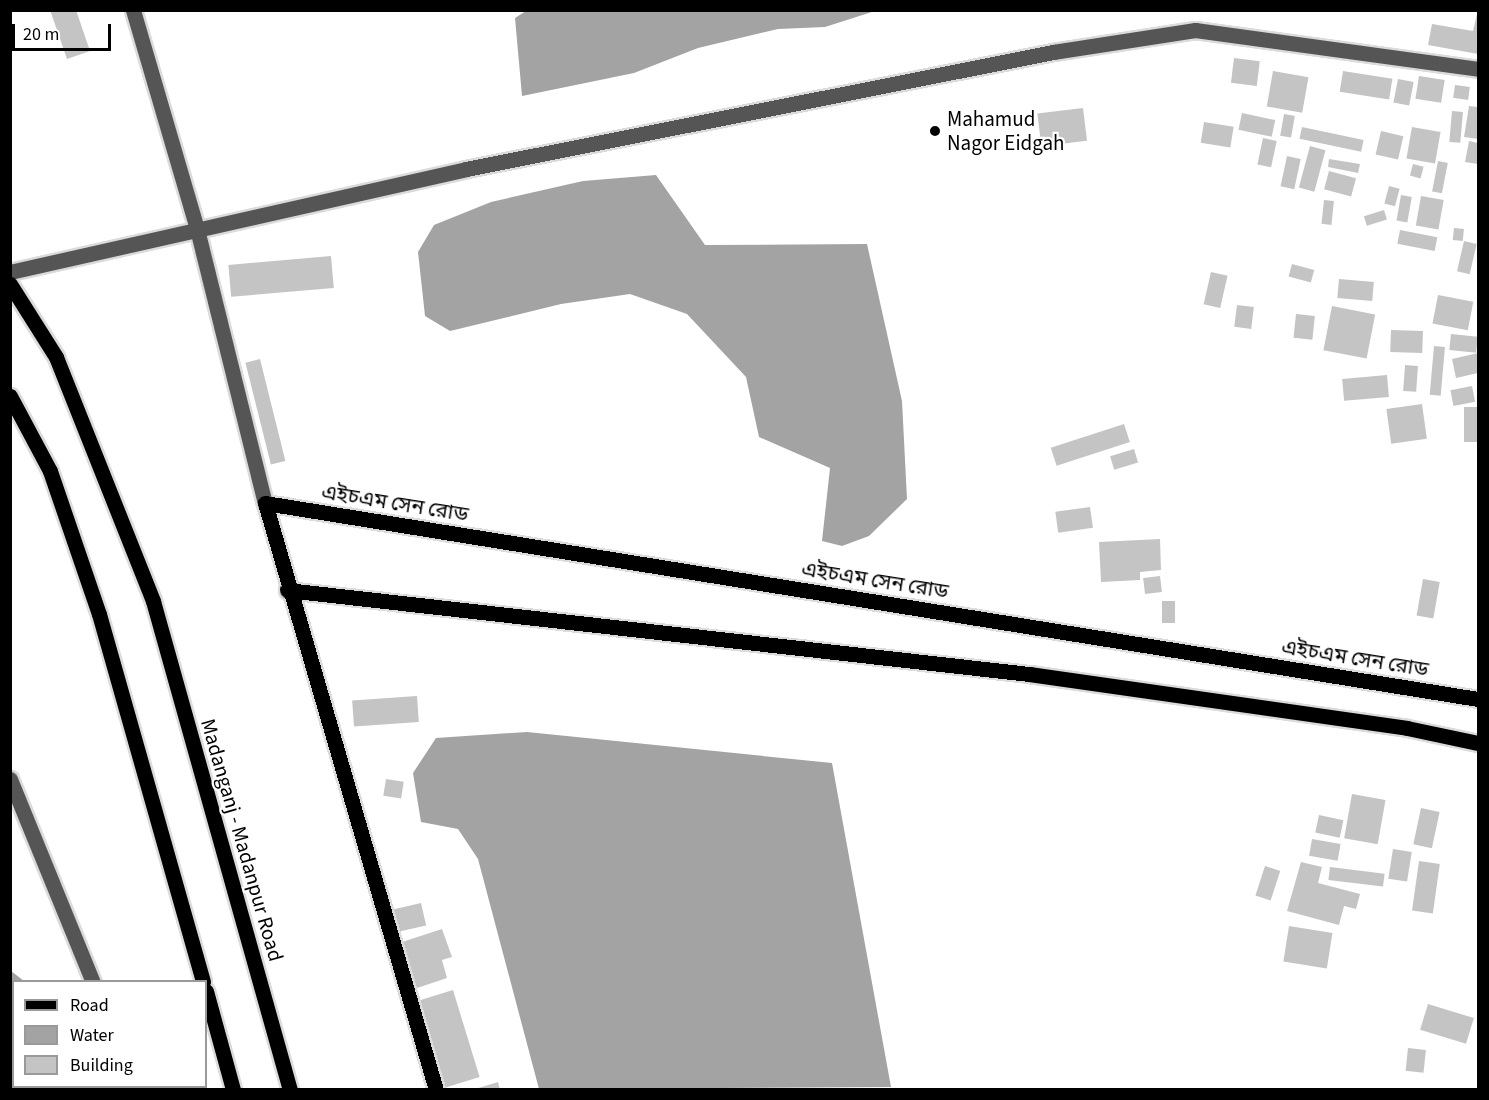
<!DOCTYPE html>
<html>
<head>
<meta charset="utf-8">
<style>
  body { margin:0 }
  #map { position:relative; width:1489px; height:1100px; overflow:hidden; background:#fff; font-family:"Source Sans 3","Noto Sans Bengali",sans-serif }
  div>[style] { position:absolute }
  [style*='--x'] { left:calc(var(--x)*1px); top:calc(var(--y)*1px); width:calc(var(--w)*1px); rotate:calc(var(--a)*1deg) }
  .water>* { inset:0; background:#a3a3a3 }
  .building>* { inset:0; background:#c4c4c4; transform-origin:0 0 }
  .roads { filter:drop-shadow(2px 0 #dbdbdb) drop-shadow(-2px 0 #dbdbdb) drop-shadow(0 2px #dbdbdb) drop-shadow(0 -2px #dbdbdb) }
  .minor>* { height:15px; margin:-7.5px; padding:0 7.5px; transform-origin:7.5px; border-radius:7.5px; background:#555 }
  .major>* { height:15px; margin:-7.5px; padding:0 7.5px; transform-origin:7.5px; border-radius:7.5px; background:#000 }
  .dots>* { width:16px; height:16px; translate:-50% -50%; box-sizing:border-box; border:3px solid #fff; border-radius:50% }
  span { translate:-50% -50%; white-space:nowrap; text-align:center; line-height:1.15; -webkit-text-stroke:4.5px #fff; paint-order:stroke }
  .poi-label { font-size:21px; color:#000 }
  .left { translate:0 -50%; text-align:left }
  .street-label { font-size:21px; color:#000 }
  .frame { position:absolute; inset:0; border:12px solid #000; pointer-events:none }
  .legend { position:absolute; left:12px; top:980px; width:195px; height:108px; box-sizing:border-box; background:#fff; border:2px solid #999; margin:0; padding:8px 10px; list-style:none; font-size:18px; color:#000 }
  .legend li { display:flex; align-items:center; gap:12px; height:30px }
  .legend b { width:30px; border:2px solid #999 }
  .scale { position:absolute; left:12px; top:24px; width:99px; height:27px; box-sizing:border-box; border:3px solid #000; border-top:0; padding-left:8px; font-size:18px; line-height:21px; white-space:nowrap; color:#000; -webkit-text-stroke:4px #fff; paint-order:stroke }
</style>
</head>
<body>
<div id="map">
  <div class="water">
    <div style="clip-path:polygon(526px 11px,526px 10px,875px 11px,825px 27px,778px 29px,698px 48px,634px 73px,522px 96px,515px 18px)"></div>
    <div style="clip-path:polygon(656px 175px,705px 245px,867px 244px,902px 401px,907px 499px,869px 536px,842px 546px,822px 541px,830px 468px,759px 437px,746px 377px,687px 314px,630px 294px,561px 304px,450px 331px,425px 316px,418px 252px,434px 225px,491px 202px,583px 181px)"></div>
    <div style="clip-path:polygon(527px 732px,832px 763px,891px 1087px,539px 1089px,478px 859px,458px 829px,421px 822px,413px 773px,436px 738px)"></div>
    <div style="clip-path:polygon(11px 971px,24px 981px,14px 982px,14px 1086px,42px 1089px,11px 1089px)"></div>
  </div>
  <div class="building">
    <div style="clip-path:polygon(50px 10px,76px 10px,90px 51px,67px 59px)"></div>
    <div style="clip-path:polygon(1478px 10px,1478px 54px,1428px 45px,1432px 24px,1473px 31px)"></div>
    <div style="left:1234px;top:58px;width:26px;height:25px;rotate:7deg"></div>
    <div style="left:1273px;top:71px;width:36px;height:36px;rotate:10deg"></div>
    <div style="left:1343px;top:71px;width:50px;height:21px;rotate:9deg"></div>
    <div style="left:1419px;top:76px;width:26px;height:23px;rotate:9deg"></div>
    <div style="left:1398px;top:79px;width:16px;height:24px;rotate:11deg"></div>
    <div style="left:1455px;top:85px;width:15px;height:13px;rotate:8deg"></div>
    <div style="clip-path:polygon(1469px 106px,1478px 107px,1478px 139px,1464px 137px)"></div>
    <div style="left:1083px;top:108px;width:33px;height:46px;rotate:83deg"></div>
    <div style="left:1452px;top:111px;width:11px;height:31px;rotate:5deg"></div>
    <div style="left:1242px;top:113px;width:34px;height:17px;rotate:12deg"></div>
    <div style="left:1284px;top:114px;width:11px;height:22px;rotate:10deg"></div>
    <div style="left:1204px;top:122px;width:30px;height:21px;rotate:9deg"></div>
    <div style="left:1302px;top:127px;width:63px;height:12px;rotate:12deg"></div>
    <div style="left:1412px;top:127px;width:29px;height:32px;rotate:10deg"></div>
    <div style="left:1381px;top:131px;width:23px;height:24px;rotate:13deg"></div>
    <div style="left:1263px;top:138px;width:14px;height:27px;rotate:12deg"></div>
    <div style="clip-path:polygon(1469px 141px,1478px 143px,1478px 164px,1465px 162px)"></div>
    <div style="left:1310px;top:146px;width:16px;height:43px;rotate:15deg"></div>
    <div style="left:1287px;top:156px;width:14px;height:31px;rotate:12deg"></div>
    <div style="clip-path:polygon(1329px 159px,1360px 164px,1358px 173px,1328px 167px)"></div>
    <div style="left:1438px;top:161px;width:10px;height:31px;rotate:11deg"></div>
    <div style="left:1413px;top:164px;width:11px;height:12px;rotate:15deg"></div>
    <div style="left:1329px;top:171px;width:28px;height:19px;rotate:15deg"></div>
    <div style="left:1389px;top:186px;width:11px;height:18px;rotate:15deg"></div>
    <div style="left:1401px;top:195px;width:11px;height:26px;rotate:10deg"></div>
    <div style="left:1421px;top:196px;width:23px;height:30px;rotate:10deg"></div>
    <div style="left:1324px;top:200px;width:10px;height:24px;rotate:6deg"></div>
    <div style="left:1384px;top:210px;width:10px;height:21px;rotate:73deg"></div>
    <div style="left:1454px;top:228px;width:10px;height:12px;rotate:6deg"></div>
    <div style="left:1400px;top:230px;width:38px;height:14px;rotate:11deg"></div>
    <div style="left:1464px;top:241px;width:13px;height:31px;rotate:13deg"></div>
    <div style="left:331px;top:256px;width:32px;height:103px;rotate:85deg"></div>
    <div style="left:1292px;top:264px;width:23px;height:13px;rotate:15deg"></div>
    <div style="left:1211px;top:272px;width:17px;height:33px;rotate:13deg"></div>
    <div style="left:1339px;top:279px;width:35px;height:19px;rotate:5deg"></div>
    <div style="left:1438px;top:295px;width:36px;height:29px;rotate:11deg"></div>
    <div style="left:1237px;top:305px;width:17px;height:22px;rotate:7deg"></div>
    <div style="left:1332px;top:306px;width:44px;height:45px;rotate:11deg"></div>
    <div style="left:1296px;top:314px;width:19px;height:24px;rotate:6deg"></div>
    <div style="left:1391px;top:330px;width:32px;height:22px;rotate:2deg"></div>
    <div style="left:1451px;top:334px;width:27px;height:16px;rotate:6deg"></div>
    <div style="left:1434px;top:346px;width:11px;height:49px;rotate:5deg"></div>
    <div style="clip-path:polygon(1478px 353px,1478px 373px,1456px 378px,1452px 359px)"></div>
    <div style="left:260px;top:359px;width:105px;height:15px;rotate:76deg"></div>
    <div style="left:1405px;top:365px;width:13px;height:26px;rotate:4deg"></div>
    <div style="left:1387px;top:375px;width:22px;height:45px;rotate:85deg"></div>
    <div style="left:1472px;top:386px;width:16px;height:22px;rotate:79deg"></div>
    <div style="left:1422px;top:404px;width:35px;height:36px;rotate:82deg"></div>
    <div style="left:1464px;top:407px;width:14px;height:35px"></div>
    <div style="left:1124px;top:424px;width:19px;height:77px;rotate:72deg"></div>
    <div style="left:1134px;top:449px;width:14px;height:25px;rotate:73deg"></div>
    <div style="left:1090px;top:507px;width:21px;height:35px;rotate:82deg"></div>
    <div style="clip-path:polygon(1160px 539px,1161px 570px,1140px 572px,1140px 580px,1101px 582px,1099px 542px)"></div>
    <div style="left:1160px;top:576px;width:16px;height:17px;rotate:83deg"></div>
    <div style="left:1423px;top:579px;width:17px;height:37px;rotate:10deg"></div>
    <div style="left:1162px;top:601px;width:13px;height:22px"></div>
    <div style="left:417px;top:696px;width:26px;height:65px;rotate:86deg"></div>
    <div style="left:386px;top:779px;width:18px;height:17px;rotate:9deg"></div>
    <div style="left:1352px;top:794px;width:34px;height:45px;rotate:10deg"></div>
    <div style="left:1421px;top:808px;width:19px;height:37px;rotate:12deg"></div>
    <div style="left:1319px;top:815px;width:25px;height:18px;rotate:12deg"></div>
    <div style="left:1312px;top:839px;width:29px;height:17px;rotate:10deg"></div>
    <div style="left:1393px;top:849px;width:19px;height:30px;rotate:9deg"></div>
    <div style="left:1419px;top:861px;width:21px;height:50px;rotate:8deg"></div>
    <div style="clip-path:polygon(1301px 862px,1322px 867px,1318px 883px,1360px 894px,1356px 909px,1344px 906px,1339px 925px,1287px 911px)"></div>
    <div style="left:1265px;top:866px;width:16px;height:31px;rotate:18deg"></div>
    <div style="left:1330px;top:867px;width:55px;height:13px;rotate:7deg"></div>
    <div style="left:421px;top:903px;width:23px;height:32px;rotate:77deg"></div>
    <div style="left:1289px;top:926px;width:44px;height:36px;rotate:9deg"></div>
    <div style="clip-path:polygon(442px 929px,452px 957px,442px 960px,447px 978px,414px 989px,399px 943px)"></div>
    <div style="left:453px;top:990px;width:91px;height:39px;rotate:73deg"></div>
    <div style="left:1428px;top:1004px;width:48px;height:27px;rotate:17deg"></div>
    <div style="left:1408px;top:1048px;width:18px;height:23px;rotate:6deg"></div>
    <div style="clip-path:polygon(498px 1082px,500px 1090px,475px 1090px,475px 1089px)"></div>
  </div>
  <div class="roads">
    <div class="minor">
      <div style="--x:133;--y:10;--w:228;--a:73.7"></div>
      <div style="--x:197;--y:229;--w:282;--a:76.1"></div>
      <div style="--x:10;--y:272;--w:467;--a:-12.7"></div>
      <div style="--x:466;--y:169;--w:599;--a:-11.27"></div>
      <div style="--x:1053;--y:52;--w:144;--a:-8.8"></div>
      <div style="--x:1195;--y:30;--w:286;--a:7.8"></div>
      <div style="--x:10;--y:779;--w:219;--a:67.8"></div>
      <div style="--x:131;--y:1086;--w:4;--a:76"></div>
    </div>
    <div class="major">
      <div style="--x:10;--y:284;--w:86;--a:57.8"></div>
      <div style="--x:56;--y:357;--w:263;--a:68.3"></div>
      <div style="--x:153;--y:601;--w:508;--a:74.35"></div>
      <div style="--x:10;--y:396;--w:85;--a:61.9"></div>
      <div style="--x:50;--y:471;--w:151;--a:71.1"></div>
      <div style="--x:99;--y:614;--w:382;--a:74.2"></div>
      <div style="--x:287;--y:590;--w:747;--a:6.46"></div>
      <div style="--x:1029;--y:674;--w:382;--a:8.1"></div>
      <div style="--x:1407;--y:728;--w:73;--a:11.9"></div>
      <div style="--x:206;--y:991;--w:103;--a:74.7"></div>
      <div style="--x:436;--y:1090;--w:611;--a:-106.24"></div>
      <div style="--x:265;--y:503;--w:1229;--a:9.18"></div>
    </div>
  </div>
  <div class="dots">
    <div style="left:935px;top:131px;background:#000"></div>
  </div>
  <div class="poi-label">
    <span class="left" style="left:947px;top:131px">Mahamud<br>Nagor Eidgah</span>
  </div>
  <div class="street-label">
    <span style="left:395px;top:503px;rotate:9deg">এইচএম সেন রোড</span>
    <span style="left:875px;top:580px;rotate:9deg">এইচএম সেন রোড</span>
    <span style="left:1355px;top:658px;rotate:9deg">এইচএম সেন রোড</span>
    <span style="left:242px;top:840px;rotate:74deg">Madanganj - Madanpur Road</span>
  </div>
  <div class="frame"></div>
  <ul class="legend">
  <li><b style="height:8px;background:#000"></b>Road</li>
  <li><b style="height:16px;background:#a3a3a3"></b>Water</li>
  <li><b style="height:16px;background:#c4c4c4"></b>Building</li>
  </ul>
  <div class="scale">20 m</div>
</div>
</body>
</html>
